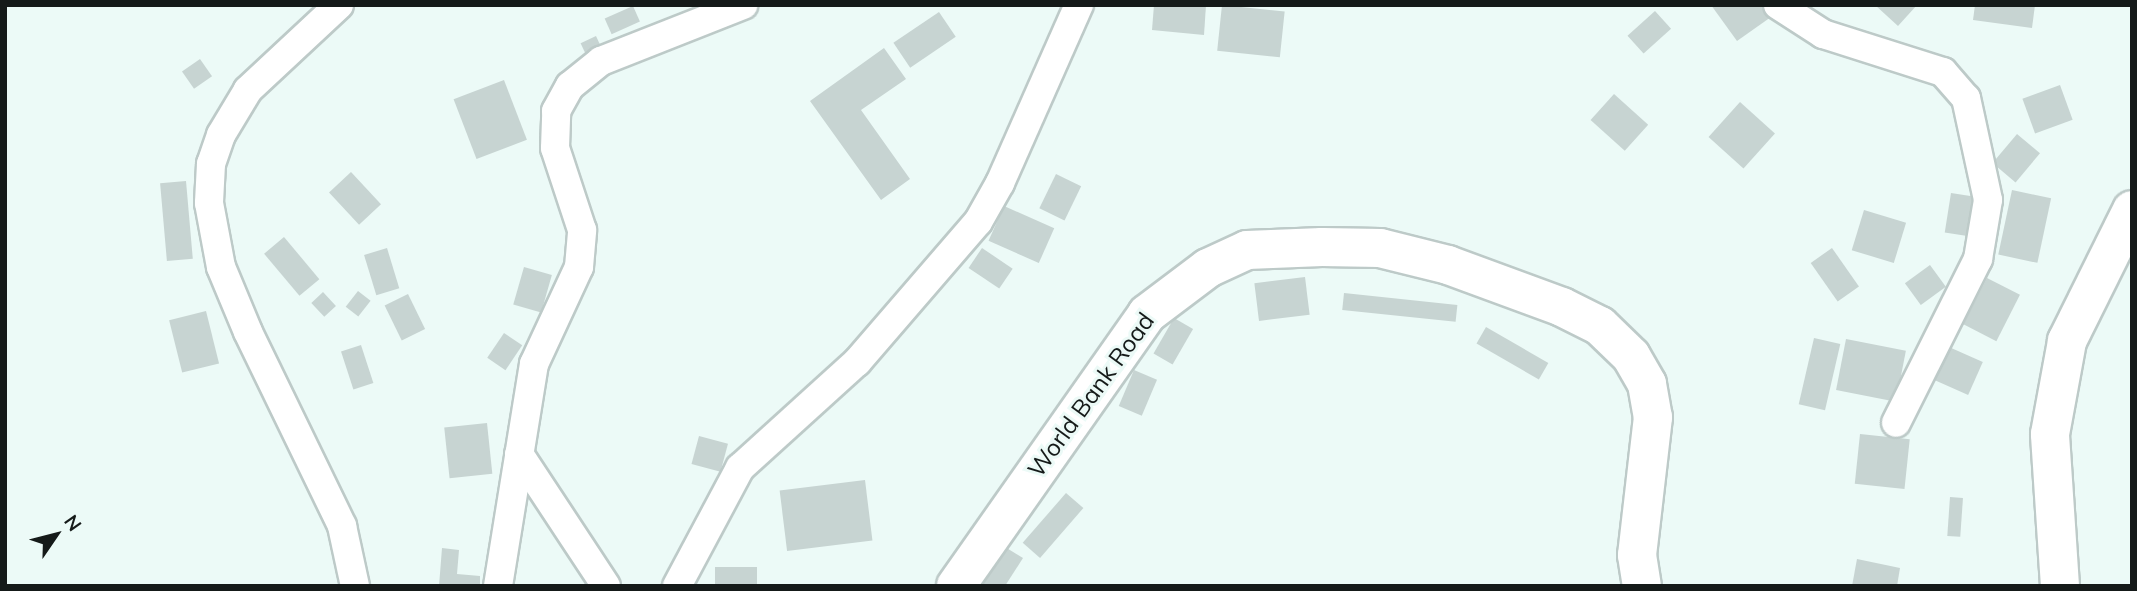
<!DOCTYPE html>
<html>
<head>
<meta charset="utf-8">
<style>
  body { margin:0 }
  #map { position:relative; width:2137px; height:591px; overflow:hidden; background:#ecfaf7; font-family:Mulish,sans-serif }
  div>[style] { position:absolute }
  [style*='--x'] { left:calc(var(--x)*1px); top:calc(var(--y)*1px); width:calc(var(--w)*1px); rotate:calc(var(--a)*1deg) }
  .building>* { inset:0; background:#c7d4d2; transform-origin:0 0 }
  .roads { filter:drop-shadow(2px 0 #bdcac8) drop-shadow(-2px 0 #bdcac8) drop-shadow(0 2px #bdcac8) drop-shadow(0 -2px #bdcac8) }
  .street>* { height:28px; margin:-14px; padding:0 14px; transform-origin:14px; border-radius:14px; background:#fff }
  .primary>* { height:38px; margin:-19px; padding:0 19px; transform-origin:19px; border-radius:19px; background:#fff }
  span { translate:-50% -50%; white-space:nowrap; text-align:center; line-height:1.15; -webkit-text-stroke:6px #ecfaf7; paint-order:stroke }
  .street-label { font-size:24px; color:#151a19 }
  .frame { position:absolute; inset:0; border:7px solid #151a19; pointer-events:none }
  .north { position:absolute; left:21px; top:500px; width:70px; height:70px; -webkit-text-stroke:5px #ecfaf7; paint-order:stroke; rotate:55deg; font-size:19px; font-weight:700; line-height:28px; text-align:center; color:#151a19 }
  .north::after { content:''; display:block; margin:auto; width:24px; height:32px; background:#151a19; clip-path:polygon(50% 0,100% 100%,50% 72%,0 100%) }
</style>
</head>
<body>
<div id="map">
  <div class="building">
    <div style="clip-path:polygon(1154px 5px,1206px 5px,1204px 35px,1152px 30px)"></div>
    <div style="left:1222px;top:5px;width:63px;height:46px;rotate:6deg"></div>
    <div style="clip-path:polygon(1711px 5px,1762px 5px,1771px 17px,1737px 41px)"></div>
    <div style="clip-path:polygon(1875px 5px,1917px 5px,1898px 26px)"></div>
    <div style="clip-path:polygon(1975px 5px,2035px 5px,2032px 28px,1973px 20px)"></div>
    <div style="left:633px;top:6px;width:17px;height:31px;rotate:66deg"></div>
    <div style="left:1655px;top:11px;width:24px;height:37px;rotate:48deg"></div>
    <div style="left:939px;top:12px;width:30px;height:55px;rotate:56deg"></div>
    <div style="left:596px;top:36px;width:17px;height:17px;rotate:65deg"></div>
    <div style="clip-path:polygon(884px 48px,906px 79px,861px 110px,910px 179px,881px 200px,810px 101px)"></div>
    <div style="left:200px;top:59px;width:21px;height:22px;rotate:55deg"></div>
    <div style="left:504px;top:80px;width:64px;height:54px;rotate:69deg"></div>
    <div style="left:2060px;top:85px;width:37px;height:40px;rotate:70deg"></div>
    <div style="left:1614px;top:94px;width:46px;height:35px;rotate:42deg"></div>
    <div style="left:1740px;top:102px;width:47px;height:47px;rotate:42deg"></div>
    <div style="left:2017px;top:134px;width:30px;height:38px;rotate:40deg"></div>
    <div style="left:351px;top:172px;width:44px;height:30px;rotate:47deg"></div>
    <div style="left:1056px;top:174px;width:28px;height:38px;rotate:26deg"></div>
    <div style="left:186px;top:181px;width:78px;height:26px;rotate:85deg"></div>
    <div style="left:2012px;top:190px;width:40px;height:66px;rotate:12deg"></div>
    <div style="left:1951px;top:193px;width:31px;height:40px;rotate:9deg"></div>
    <div style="left:1004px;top:206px;width:55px;height:38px;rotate:24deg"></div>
    <div style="left:1864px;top:210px;width:44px;height:42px;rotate:17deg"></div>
    <div style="left:284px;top:237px;width:55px;height:26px;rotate:50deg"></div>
    <div style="left:387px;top:248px;width:42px;height:24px;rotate:73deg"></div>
    <div style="left:982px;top:248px;width:37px;height:24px;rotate:34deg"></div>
    <div style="left:1832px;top:248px;width:47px;height:26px;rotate:55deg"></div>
    <div style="left:1930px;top:265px;width:27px;height:31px;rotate:54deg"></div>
    <div style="left:524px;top:267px;width:29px;height:39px;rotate:16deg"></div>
    <div style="left:1305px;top:277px;width:38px;height:51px;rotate:83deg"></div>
    <div style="left:1987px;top:278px;width:37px;height:52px;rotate:27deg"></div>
    <div style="left:358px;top:291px;width:16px;height:20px;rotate:38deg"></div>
    <div style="left:323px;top:292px;width:19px;height:16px;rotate:47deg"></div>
    <div style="left:1344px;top:293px;width:114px;height:17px;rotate:6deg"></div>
    <div style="left:408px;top:294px;width:39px;height:26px;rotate:64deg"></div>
    <div style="left:206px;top:311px;width:54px;height:38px;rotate:76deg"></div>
    <div style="left:1174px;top:318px;width:22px;height:41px;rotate:30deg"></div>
    <div style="left:1486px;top:327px;width:72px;height:19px;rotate:30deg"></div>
    <div style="left:504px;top:333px;width:22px;height:30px;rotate:34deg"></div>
    <div style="left:1814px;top:338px;width:27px;height:68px;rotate:13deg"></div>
    <div style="left:1846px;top:339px;width:61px;height:52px;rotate:11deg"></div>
    <div style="left:361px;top:345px;width:40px;height:21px;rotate:72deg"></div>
    <div style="left:1949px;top:347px;width:37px;height:36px;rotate:24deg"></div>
    <div style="left:1134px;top:370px;width:25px;height:39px;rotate:23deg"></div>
    <div style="left:487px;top:423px;width:51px;height:43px;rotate:84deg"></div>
    <div style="left:1860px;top:434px;width:50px;height:50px;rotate:6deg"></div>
    <div style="left:699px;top:436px;width:30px;height:29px;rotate:15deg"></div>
    <div style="left:865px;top:480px;width:61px;height:86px;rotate:83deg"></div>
    <div style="left:1066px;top:493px;width:23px;height:66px;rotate:41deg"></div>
    <div style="left:1950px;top:497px;width:13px;height:39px;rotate:4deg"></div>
    <div style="clip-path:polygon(1005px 547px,1023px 558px,1005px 586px,980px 586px)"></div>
    <div style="clip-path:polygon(442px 548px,459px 550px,457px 574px,480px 576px,480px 586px,439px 586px)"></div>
    <div style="clip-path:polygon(1857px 559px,1900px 568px,1897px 586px,1852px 586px)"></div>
    <div style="left:715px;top:567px;width:42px;height:19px"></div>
  </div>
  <div class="roads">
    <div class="street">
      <div style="--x:339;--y:5;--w:125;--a:137"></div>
      <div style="--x:248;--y:90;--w:52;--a:121"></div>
      <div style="--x:221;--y:135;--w:31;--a:109"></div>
      <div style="--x:211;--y:164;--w:39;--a:93"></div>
      <div style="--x:209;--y:203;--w:65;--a:79.4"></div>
      <div style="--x:221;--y:267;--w:70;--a:67.4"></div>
      <div style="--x:248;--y:332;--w:216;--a:64.1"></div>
      <div style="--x:342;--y:526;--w:61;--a:77.8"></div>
      <div style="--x:1778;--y:5;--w:54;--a:32.8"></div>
      <div style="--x:1823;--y:34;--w:126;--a:17.6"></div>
      <div style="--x:1943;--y:72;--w:35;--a:49"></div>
      <div style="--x:1966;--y:98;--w:104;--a:77.8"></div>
      <div style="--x:1988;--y:200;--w:60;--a:99.6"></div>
      <div style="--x:1978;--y:259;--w:183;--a:116.6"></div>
      <div style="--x:519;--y:454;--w:158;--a:56.6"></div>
      <div style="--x:498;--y:586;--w:225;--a:-80.8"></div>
      <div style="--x:534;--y:364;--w:107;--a:-65.1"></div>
      <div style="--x:579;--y:267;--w:37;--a:-85"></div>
      <div style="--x:582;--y:230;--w:86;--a:-108.2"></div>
      <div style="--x:555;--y:148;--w:37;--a:-88"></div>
      <div style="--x:556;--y:111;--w:29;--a:-61"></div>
      <div style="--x:570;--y:86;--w:40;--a:-39"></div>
      <div style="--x:601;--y:61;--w:153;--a:-21.5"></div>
      <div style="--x:677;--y:586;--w:134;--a:-61.9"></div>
      <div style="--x:740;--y:468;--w:158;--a:-42.2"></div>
      <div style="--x:857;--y:362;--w:185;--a:-49.2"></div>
      <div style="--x:978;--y:222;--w:45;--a:-60.6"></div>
      <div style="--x:1000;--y:183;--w:195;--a:-66.1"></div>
    </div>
    <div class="primary">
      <div style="--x:956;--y:586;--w:332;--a:-54.9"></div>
      <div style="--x:1147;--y:314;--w:76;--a:-37"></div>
      <div style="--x:1208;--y:268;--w:43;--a:-24.8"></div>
      <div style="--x:1247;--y:250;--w:75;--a:-2.3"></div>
      <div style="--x:1322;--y:247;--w:58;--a:1"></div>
      <div style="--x:1380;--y:248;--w:70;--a:14"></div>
      <div style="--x:1448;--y:265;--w:121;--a:20.2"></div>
      <div style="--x:1562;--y:307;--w:42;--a:26.6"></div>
      <div style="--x:1600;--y:326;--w:43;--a:44.1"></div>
      <div style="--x:1631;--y:356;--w:32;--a:60"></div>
      <div style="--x:1647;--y:384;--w:34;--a:80"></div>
      <div style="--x:1653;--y:417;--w:139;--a:96.6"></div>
      <div style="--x:1637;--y:555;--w:31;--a:81"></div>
      <div style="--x:2060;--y:586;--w:152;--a:-93.8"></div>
      <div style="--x:2050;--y:434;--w:95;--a:-79.6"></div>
      <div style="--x:2067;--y:341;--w:146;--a:-63.6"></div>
    </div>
  </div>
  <div class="street-label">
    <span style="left:1091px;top:395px;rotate:-54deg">World Bank Road</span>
  </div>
  <div class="frame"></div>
  <div class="north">N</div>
</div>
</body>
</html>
